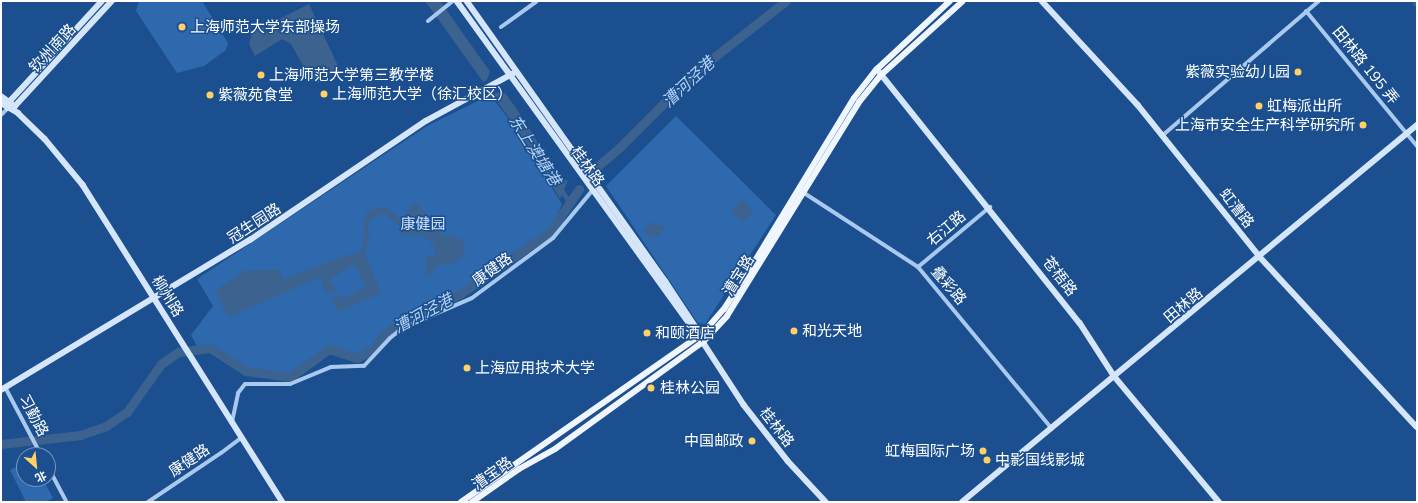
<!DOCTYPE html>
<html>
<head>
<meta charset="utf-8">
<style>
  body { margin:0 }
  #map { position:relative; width:1418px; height:503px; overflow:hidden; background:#1b4f8f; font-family:Mulish,"Noto Sans SC",sans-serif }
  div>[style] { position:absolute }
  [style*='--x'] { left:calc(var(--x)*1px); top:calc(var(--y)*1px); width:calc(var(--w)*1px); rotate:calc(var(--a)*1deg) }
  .green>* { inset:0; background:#2e69ad }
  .water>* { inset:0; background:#3c6290; transform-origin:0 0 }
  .pier>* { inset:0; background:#1b4f8f }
  .canal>* { height:5px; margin:-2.5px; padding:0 2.5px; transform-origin:2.5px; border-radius:2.5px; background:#3c6290 }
  .river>* { height:9px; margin:-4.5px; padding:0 4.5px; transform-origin:4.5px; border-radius:4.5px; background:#3c6290 }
  .street>* { height:4px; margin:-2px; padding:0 2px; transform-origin:2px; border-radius:2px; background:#a9c9ee }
  .secondary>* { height:5.5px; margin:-2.75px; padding:0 2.75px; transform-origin:2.75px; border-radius:2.75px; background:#d6e6fa }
  .primary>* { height:6px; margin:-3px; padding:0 3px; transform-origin:3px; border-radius:3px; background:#f0f6ff }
  .dots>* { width:11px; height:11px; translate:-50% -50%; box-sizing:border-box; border:2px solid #1b4f8f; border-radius:50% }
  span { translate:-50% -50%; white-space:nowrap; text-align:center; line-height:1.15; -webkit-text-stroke:3px #1b4f8f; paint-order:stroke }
  .poi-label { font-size:15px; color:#fff }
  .left { translate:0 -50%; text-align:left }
  .right { translate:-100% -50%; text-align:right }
  .street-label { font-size:15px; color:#fff }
  .park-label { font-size:15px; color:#cfe3fa }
  .water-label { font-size:16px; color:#b5d3f5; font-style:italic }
  .frame { position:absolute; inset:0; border:2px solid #fff; pointer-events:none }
  .north { position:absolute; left:16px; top:447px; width:40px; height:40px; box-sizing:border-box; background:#1b4f8f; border:1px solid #7695bc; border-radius:50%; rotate:153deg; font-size:11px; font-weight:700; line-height:16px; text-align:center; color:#fff }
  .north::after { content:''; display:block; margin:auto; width:14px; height:18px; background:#ffd166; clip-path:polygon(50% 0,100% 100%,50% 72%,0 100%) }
</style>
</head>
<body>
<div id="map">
  <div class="green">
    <div style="clip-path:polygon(139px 1px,202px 1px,228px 43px,226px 50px,204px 66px,177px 73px,136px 11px)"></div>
    <div style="clip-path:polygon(490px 95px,508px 118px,562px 204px,550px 232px,460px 293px,402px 322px,384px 335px,373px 350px,357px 358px,329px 349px,290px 377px,246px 371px,210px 348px,198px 348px,191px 335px,213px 306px,197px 279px,427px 126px)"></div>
    <div style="clip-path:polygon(676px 116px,776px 215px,705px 324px,698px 323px,606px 186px)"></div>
    <div style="clip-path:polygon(24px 463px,24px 479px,43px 479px,53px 498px,45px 502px,26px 502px,10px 470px)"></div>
  </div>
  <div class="water">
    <div style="clip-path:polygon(425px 1px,440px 1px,518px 111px,559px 176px,563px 180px,568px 180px,560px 199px,512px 122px)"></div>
    <div style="clip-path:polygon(309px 4px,339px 68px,318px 83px,311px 80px,291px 44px,282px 39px,255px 56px,249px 44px,252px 33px)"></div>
    <div style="left:743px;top:200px;width:16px;height:16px;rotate:50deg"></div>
    <div style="clip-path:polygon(416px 203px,428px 215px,432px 226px,443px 235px,460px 238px,464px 243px,463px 255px,454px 264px,440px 264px,428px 277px,425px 258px,435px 256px,434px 245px,423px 236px,402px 235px,400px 227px,383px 213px,368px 222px,369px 242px,365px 253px,381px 293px,339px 312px,331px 299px,339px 295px,344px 299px,366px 286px,354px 265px,330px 279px,337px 290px,327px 294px,321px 283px,323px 276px,231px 316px,225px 312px,216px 290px,245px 270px,279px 270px,284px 279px,350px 254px,357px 254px,363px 247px,365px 215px,373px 208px,384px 207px,393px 212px,402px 222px,410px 206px)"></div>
    <div style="clip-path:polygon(651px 221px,654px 225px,665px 225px,662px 232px,656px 237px,649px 237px,644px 231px)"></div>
  </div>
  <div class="pier">
    <div style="clip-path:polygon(491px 69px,510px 95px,500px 92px,490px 95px,482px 83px,487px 80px)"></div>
  </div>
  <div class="canal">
    <div style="--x:560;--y:188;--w:17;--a:57"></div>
  </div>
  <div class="river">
    <div style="--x:1416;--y:1;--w:1;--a:45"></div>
    <div style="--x:594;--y:169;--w:34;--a:-40"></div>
    <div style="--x:620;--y:147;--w:106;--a:-45"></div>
    <div style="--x:695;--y:72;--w:115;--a:-38"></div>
    <div style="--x:1;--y:444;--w:80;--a:-6.5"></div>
    <div style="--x:80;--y:435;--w:28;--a:-19"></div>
    <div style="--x:106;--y:426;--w:25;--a:-34"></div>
    <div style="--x:127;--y:412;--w:59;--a:-54.7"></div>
    <div style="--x:161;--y:364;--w:21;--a:-35"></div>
    <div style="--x:178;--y:352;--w:32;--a:-7"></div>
    <div style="--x:210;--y:348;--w:43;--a:32.6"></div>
    <div style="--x:246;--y:371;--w:44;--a:7.8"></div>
    <div style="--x:290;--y:377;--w:48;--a:-35.7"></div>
    <div style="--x:329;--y:349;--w:29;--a:18"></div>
    <div style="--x:357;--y:358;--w:18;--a:-27"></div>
    <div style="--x:373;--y:350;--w:18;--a:-56"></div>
    <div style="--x:383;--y:335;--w:23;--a:-34"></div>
    <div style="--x:402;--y:322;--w:64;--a:-25.8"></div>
    <div style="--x:460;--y:294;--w:109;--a:-34.6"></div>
    <div style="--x:550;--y:232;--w:52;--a:-56"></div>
  </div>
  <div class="street">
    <div style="--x:1306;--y:11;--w:175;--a:50.6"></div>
    <div style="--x:428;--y:21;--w:32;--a:-39"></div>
    <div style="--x:501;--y:27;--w:44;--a:-35.8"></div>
    <div style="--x:1;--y:115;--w:10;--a:-45"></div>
    <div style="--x:1163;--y:135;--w:206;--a:-40.7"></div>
    <div style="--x:801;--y:191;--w:140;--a:33"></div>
    <div style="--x:918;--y:267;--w:210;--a:50.4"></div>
    <div style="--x:918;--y:267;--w:94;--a:-39.8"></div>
    <div style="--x:5;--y:387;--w:77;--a:62.1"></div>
    <div style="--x:232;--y:422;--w:30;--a:-78"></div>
    <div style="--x:238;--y:393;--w:11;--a:-52"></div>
    <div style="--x:245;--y:384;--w:45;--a:0"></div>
    <div style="--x:290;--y:384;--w:44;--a:-22.5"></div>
    <div style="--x:331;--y:367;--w:33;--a:-2"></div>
    <div style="--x:364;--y:366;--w:38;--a:-47"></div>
    <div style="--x:390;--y:338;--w:16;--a:-38"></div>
    <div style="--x:403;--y:328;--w:75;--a:-23.5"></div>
    <div style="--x:472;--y:298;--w:101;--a:-36.5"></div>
    <div style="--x:553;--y:238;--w:67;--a:-50.4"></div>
    <div style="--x:48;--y:467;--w:40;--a:62"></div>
    <div style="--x:148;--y:502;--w:88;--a:-33.9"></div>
    <div style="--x:221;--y:453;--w:26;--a:-37"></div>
  </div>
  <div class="secondary">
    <div style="--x:457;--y:1;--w:420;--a:54.2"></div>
    <div style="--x:703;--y:342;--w:75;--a:56.9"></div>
    <div style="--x:744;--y:405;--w:71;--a:51.8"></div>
    <div style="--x:788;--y:461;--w:56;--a:47.2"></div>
    <div style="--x:467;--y:1;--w:344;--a:54.7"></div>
    <div style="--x:666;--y:282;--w:67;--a:56.5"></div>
    <div style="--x:1042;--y:1;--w:142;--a:47.3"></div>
    <div style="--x:1138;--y:105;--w:195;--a:51.2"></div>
    <div style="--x:1260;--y:257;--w:231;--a:47.3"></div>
    <div style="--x:877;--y:69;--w:325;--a:51.4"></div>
    <div style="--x:1080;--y:323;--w:64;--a:57.1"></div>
    <div style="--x:1115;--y:377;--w:163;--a:50.2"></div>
    <div style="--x:1;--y:96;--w:14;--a:36"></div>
    <div style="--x:1;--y:103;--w:20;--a:30"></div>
    <div style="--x:18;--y:113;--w:37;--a:44"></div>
    <div style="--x:45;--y:139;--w:60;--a:50.4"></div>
    <div style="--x:83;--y:185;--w:375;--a:57.8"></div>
    <div style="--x:8;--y:108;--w:7;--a:-16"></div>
    <div style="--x:15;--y:106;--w:143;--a:-47.3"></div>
    <div style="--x:8;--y:108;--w:7;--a:-74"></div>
    <div style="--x:10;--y:101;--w:136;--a:-47.4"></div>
    <div style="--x:1;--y:390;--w:291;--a:-31.1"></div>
    <div style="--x:250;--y:240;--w:212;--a:-34.1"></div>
    <div style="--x:426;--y:121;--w:102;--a:-28.6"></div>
    <div style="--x:962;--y:502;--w:591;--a:-39.64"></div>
  </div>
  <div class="primary">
    <div style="--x:461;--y:502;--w:294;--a:-34.9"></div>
    <div style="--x:702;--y:334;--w:33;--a:-49"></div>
    <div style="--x:724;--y:309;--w:54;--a:-57.2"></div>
    <div style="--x:753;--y:264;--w:194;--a:-58.7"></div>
    <div style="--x:854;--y:98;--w:37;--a:-52"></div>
    <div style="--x:877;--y:69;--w:100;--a:-43"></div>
    <div style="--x:472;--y:502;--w:57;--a:-35.1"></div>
    <div style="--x:519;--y:469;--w:41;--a:-29.1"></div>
    <div style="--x:555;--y:449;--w:183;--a:-35.9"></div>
    <div style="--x:703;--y:342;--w:35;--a:-47"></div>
    <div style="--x:727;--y:316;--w:251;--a:-58.3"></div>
    <div style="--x:859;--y:102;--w:35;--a:-51"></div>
    <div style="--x:881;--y:75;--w:110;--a:-42.1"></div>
  </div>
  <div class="dots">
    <div style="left:182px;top:27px;background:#ffd166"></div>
    <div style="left:1298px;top:72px;background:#ffd166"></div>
    <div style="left:261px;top:75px;background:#ffd166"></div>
    <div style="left:324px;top:94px;background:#ffd166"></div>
    <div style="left:210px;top:95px;background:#ffd166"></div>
    <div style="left:1259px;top:106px;background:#ffd166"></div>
    <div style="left:1363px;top:125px;background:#ffd166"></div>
    <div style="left:794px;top:331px;background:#ffd166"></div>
    <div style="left:647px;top:333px;background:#ffd166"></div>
    <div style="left:467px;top:368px;background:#ffd166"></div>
    <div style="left:651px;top:388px;background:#ffd166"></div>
    <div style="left:752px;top:441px;background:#ffd166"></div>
    <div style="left:983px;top:451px;background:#ffd166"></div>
    <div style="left:987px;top:460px;background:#ffd166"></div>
  </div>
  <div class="poi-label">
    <span class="left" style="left:190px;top:27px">上海师范大学东部操场</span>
    <span class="right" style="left:1290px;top:72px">紫薇实验幼儿园</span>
    <span class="left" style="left:269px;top:75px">上海师范大学第三教学楼</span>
    <span class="left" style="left:332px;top:94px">上海师范大学（徐汇校区）</span>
    <span class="left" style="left:218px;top:95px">紫薇苑食堂</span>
    <span class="left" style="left:1267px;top:106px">虹梅派出所</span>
    <span class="right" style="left:1355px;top:125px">上海市安全生产科学研究所</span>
    <span class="left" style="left:802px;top:331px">和光天地</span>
    <span class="left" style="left:655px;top:333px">和颐酒店</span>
    <span class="left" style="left:475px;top:368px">上海应用技术大学</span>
    <span class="left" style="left:660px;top:388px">桂林公园</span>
    <span class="right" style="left:744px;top:441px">中国邮政</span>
    <span class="right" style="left:975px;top:451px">虹梅国际广场</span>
    <span class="left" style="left:995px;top:460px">中影国线影城</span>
  </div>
  <div class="street-label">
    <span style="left:52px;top:48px;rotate:-47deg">钦州南路</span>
    <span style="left:1366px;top:65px;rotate:51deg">田林路 195 弄</span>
    <span style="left:588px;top:166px;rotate:54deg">桂林路</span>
    <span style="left:1237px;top:208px;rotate:52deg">虹漕路</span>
    <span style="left:254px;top:223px;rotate:-33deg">冠生园路</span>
    <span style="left:946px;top:228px;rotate:-40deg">右江路</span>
    <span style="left:492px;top:269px;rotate:-36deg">康健路</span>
    <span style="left:738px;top:275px;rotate:-58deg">漕宝路</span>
    <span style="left:1060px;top:276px;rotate:52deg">苍梧路</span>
    <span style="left:949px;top:285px;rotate:50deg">叠彩路</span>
    <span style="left:168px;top:296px;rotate:58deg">柳州路</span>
    <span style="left:1183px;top:305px;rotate:-40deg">田林路</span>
    <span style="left:34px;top:415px;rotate:62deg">习勤路</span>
    <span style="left:777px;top:427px;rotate:52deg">桂林路</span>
    <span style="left:189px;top:460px;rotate:-34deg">康健路</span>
    <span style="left:492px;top:473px;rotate:-35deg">漕宝路</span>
  </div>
  <div class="park-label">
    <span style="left:423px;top:224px">康健园</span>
  </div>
  <div class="water-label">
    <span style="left:688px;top:82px;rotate:-43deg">漕河泾港</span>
    <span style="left:535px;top:150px;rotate:57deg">东上澳塘港</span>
    <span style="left:423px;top:313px;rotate:-28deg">漕河泾港</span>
  </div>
  <div class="frame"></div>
  <div class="north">北</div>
</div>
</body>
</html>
